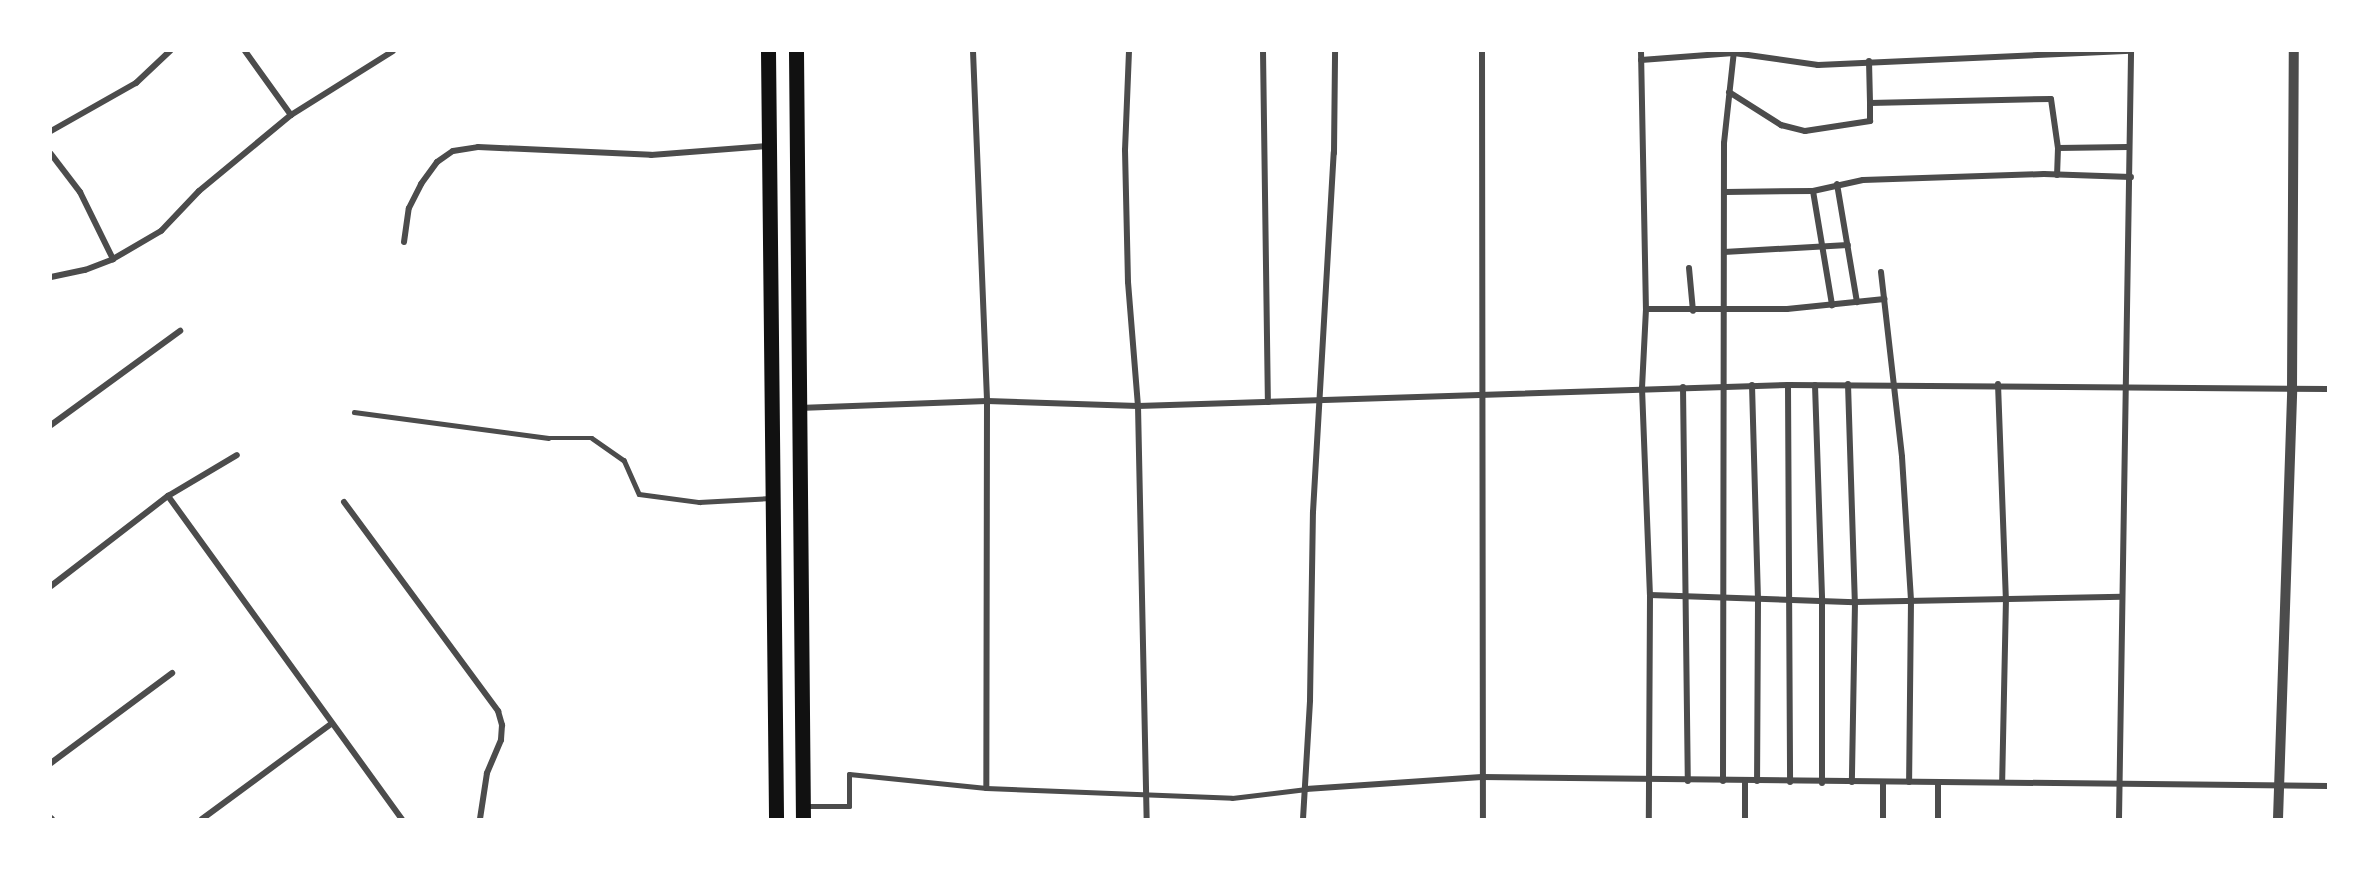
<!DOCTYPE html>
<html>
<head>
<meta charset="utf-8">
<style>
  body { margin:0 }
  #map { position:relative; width:2379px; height:870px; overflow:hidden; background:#fff; font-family:"Roboto Serif",serif }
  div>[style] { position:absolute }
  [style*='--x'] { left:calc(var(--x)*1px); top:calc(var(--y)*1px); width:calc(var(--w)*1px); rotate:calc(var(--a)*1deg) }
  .service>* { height:4.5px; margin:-2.25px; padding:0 2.25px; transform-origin:2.25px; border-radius:2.25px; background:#4c4c4c }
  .pedestrian>* { height:5px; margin:-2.5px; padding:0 2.5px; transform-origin:2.5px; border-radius:2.5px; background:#4c4c4c }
  .minor>* { height:6px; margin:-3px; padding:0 3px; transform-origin:3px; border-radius:3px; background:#4c4c4c }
  .tertiary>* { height:10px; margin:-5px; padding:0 5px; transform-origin:5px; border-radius:5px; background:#4c4c4c }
  .trunk>* { height:15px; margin:-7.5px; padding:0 7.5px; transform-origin:7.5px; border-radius:7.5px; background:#111 }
  span { translate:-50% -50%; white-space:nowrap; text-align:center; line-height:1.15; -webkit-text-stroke:6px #fff; paint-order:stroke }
  .frame { position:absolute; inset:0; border:52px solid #fff; pointer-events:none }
</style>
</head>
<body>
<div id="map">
  <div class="service">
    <div style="--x:354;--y:412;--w:196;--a:7.6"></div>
    <div style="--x:548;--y:438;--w:44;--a:0"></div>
    <div style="--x:592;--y:438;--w:39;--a:35"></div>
    <div style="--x:624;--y:460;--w:37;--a:66"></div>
    <div style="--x:639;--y:494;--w:61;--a:7.6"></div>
    <div style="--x:699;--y:502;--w:71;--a:-3.2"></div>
  </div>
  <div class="pedestrian">
    <div style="--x:804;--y:806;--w:45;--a:0"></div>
    <div style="--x:849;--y:806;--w:32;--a:-90"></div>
    <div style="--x:849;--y:774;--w:138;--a:5.8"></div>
    <div style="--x:986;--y:788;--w:246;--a:2.3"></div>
    <div style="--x:1232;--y:798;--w:75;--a:-6.9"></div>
  </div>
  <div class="minor">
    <div style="--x:245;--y:51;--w:79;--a:54.3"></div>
    <div style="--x:973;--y:51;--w:350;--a:87.7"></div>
    <div style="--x:987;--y:401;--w:387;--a:90.1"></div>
    <div style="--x:1129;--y:51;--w:99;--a:92.3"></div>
    <div style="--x:1125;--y:150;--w:132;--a:88.7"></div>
    <div style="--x:1128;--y:282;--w:124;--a:85.4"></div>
    <div style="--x:1138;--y:406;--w:413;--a:88.8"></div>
    <div style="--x:1263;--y:51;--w:351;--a:89.2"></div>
    <div style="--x:1482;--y:51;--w:768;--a:89.93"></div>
    <div style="--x:1641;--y:51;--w:258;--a:88.9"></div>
    <div style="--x:1646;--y:309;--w:79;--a:92.9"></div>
    <div style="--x:1642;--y:388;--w:207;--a:87.8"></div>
    <div style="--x:1650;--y:595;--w:224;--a:90.3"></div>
    <div style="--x:1641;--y:60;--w:93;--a:-4.3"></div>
    <div style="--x:1734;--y:53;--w:85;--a:8.1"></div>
    <div style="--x:1818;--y:65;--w:313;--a:-2.6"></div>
    <div style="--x:1869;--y:61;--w:42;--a:88.6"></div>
    <div style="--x:1729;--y:92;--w:62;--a:32.4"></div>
    <div style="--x:1781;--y:125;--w:25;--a:14"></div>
    <div style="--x:1805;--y:131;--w:66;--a:-8.7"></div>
    <div style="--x:1870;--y:121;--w:18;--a:-90"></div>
    <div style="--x:1870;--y:103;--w:181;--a:-1.3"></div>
    <div style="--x:2051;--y:99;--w:49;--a:81.9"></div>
    <div style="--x:2058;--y:148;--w:27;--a:92"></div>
    <div style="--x:51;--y:131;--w:98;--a:-29.5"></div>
    <div style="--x:136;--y:83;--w:47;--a:-43.3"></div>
    <div style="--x:2058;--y:148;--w:70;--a:-0.8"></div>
    <div style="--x:51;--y:154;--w:48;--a:52.7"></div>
    <div style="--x:80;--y:192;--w:75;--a:63.8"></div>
    <div style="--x:1837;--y:184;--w:120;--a:80.4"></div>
    <div style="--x:1813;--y:191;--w:116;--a:80.5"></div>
    <div style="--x:1725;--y:192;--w:88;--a:-0.7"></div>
    <div style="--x:1813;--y:191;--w:51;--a:-12.4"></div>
    <div style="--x:1863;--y:180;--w:181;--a:-1.9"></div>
    <div style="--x:2044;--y:174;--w:87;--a:2"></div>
    <div style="--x:404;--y:242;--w:34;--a:-82"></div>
    <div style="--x:409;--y:208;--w:27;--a:-63"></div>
    <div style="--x:421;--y:184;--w:27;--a:-54"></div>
    <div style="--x:437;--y:162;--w:19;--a:-35"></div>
    <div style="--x:453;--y:151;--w:25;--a:-9"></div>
    <div style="--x:478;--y:147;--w:173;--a:2.6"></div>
    <div style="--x:651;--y:155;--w:118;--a:-4.4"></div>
    <div style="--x:1724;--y:252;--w:124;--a:-3.2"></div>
    <div style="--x:1689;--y:268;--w:43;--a:84.7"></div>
    <div style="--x:1881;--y:272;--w:186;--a:83.5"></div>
    <div style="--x:1902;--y:457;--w:143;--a:86.4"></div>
    <div style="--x:1911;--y:600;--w:182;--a:90.6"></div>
    <div style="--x:51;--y:277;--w:35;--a:-12"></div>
    <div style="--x:85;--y:270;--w:30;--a:-21"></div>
    <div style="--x:113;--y:259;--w:56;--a:-30.3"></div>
    <div style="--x:161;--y:231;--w:55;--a:-46.5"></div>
    <div style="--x:199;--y:191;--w:119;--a:-39.6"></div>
    <div style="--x:291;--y:115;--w:120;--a:-32.1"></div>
    <div style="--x:1646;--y:309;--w:141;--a:0"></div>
    <div style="--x:1787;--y:309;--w:98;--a:-5.9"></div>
    <div style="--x:1848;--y:384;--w:218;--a:88.2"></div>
    <div style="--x:1855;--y:602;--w:180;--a:91"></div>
    <div style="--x:1998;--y:384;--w:214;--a:87.9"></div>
    <div style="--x:2006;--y:598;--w:184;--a:91.2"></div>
    <div style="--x:1752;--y:385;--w:215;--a:88.4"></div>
    <div style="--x:1758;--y:600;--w:181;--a:90.3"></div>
    <div style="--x:1788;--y:385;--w:397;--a:89.7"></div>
    <div style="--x:1815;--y:385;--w:214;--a:88.1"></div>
    <div style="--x:1822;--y:599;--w:184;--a:90"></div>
    <div style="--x:1683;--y:387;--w:394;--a:89.3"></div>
    <div style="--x:799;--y:408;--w:188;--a:-2.1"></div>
    <div style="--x:987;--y:401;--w:151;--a:1.9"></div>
    <div style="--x:1138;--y:406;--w:650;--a:-1.85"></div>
    <div style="--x:1788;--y:385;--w:540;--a:0.42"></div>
    <div style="--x:51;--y:425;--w:160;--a:-36.1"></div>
    <div style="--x:168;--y:496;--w:399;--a:54.1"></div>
    <div style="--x:344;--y:502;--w:260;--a:53.6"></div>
    <div style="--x:498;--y:711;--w:15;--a:74"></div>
    <div style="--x:502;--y:725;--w:15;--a:94"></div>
    <div style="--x:501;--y:740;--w:36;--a:113"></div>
    <div style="--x:487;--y:773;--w:47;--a:98.7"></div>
    <div style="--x:51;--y:586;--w:148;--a:-37.6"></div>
    <div style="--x:168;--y:496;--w:80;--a:-30.7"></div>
    <div style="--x:1650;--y:595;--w:205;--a:2"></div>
    <div style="--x:1855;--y:602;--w:267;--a:-1.1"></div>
    <div style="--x:51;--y:763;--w:151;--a:-36.6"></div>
    <div style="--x:1723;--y:781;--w:638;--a:-89.91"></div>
    <div style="--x:1724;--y:143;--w:93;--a:-83.8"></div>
    <div style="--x:1938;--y:784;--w:35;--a:90"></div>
    <div style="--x:1306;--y:789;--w:176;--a:-3.9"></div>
    <div style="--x:1482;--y:777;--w:846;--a:0.61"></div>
    <div style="--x:51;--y:818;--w:1;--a:45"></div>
    <div style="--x:202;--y:819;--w:160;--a:-36.4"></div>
    <div style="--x:1303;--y:819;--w:119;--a:-86.6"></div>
    <div style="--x:1310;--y:700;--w:188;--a:-89.1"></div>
    <div style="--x:1313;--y:512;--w:360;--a:-86.7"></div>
    <div style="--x:1334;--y:153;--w:102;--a:-89.4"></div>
    <div style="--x:1745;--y:819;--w:38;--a:-90"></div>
    <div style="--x:1883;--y:819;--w:37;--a:-90"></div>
    <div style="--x:2119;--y:819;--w:768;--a:-89.1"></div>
  </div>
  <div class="tertiary">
    <div style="--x:2278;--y:819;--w:429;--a:-88.1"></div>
    <div style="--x:2292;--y:390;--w:339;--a:-89.7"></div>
  </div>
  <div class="trunk">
    <div style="--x:768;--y:51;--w:768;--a:89.4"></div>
    <div style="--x:796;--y:51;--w:768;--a:89.48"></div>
  </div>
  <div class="frame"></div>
</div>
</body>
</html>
